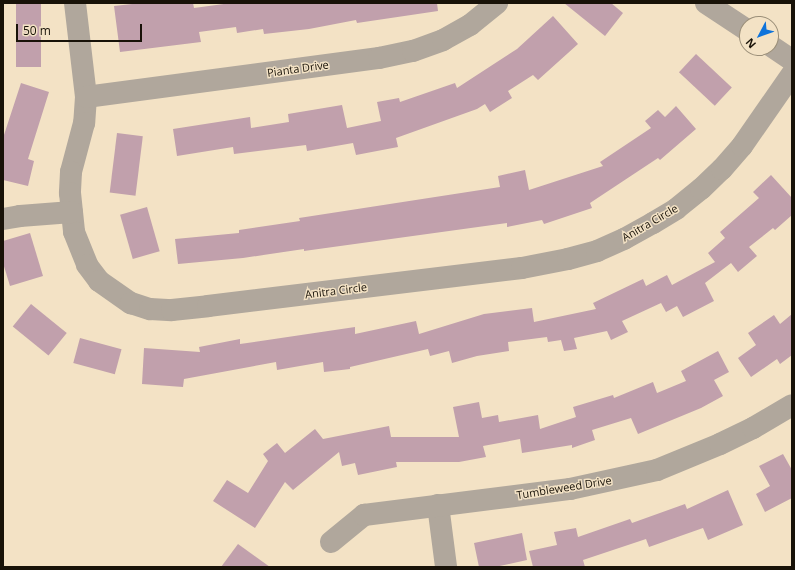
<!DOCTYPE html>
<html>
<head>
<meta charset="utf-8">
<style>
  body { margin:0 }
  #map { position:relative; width:795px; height:570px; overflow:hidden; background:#f3e2c5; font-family:"Open Sans",sans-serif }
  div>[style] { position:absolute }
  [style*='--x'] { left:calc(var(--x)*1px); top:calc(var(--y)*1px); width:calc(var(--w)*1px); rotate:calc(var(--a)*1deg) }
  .building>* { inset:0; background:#c1a0ac; transform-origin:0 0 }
  .minor>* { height:22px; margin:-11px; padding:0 11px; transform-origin:11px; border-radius:11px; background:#b0a79c }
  span { translate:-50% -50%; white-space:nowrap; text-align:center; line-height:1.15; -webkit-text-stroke:3px #f3e2c5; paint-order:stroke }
  .street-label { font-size:11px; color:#181208 }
  .frame { position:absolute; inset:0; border:4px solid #181208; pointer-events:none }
  .north { position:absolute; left:739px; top:16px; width:40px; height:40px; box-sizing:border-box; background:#f3e2c5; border:1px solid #9b8f79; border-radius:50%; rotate:229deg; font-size:11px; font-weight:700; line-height:16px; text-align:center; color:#181208 }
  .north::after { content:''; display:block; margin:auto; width:14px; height:18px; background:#0e73db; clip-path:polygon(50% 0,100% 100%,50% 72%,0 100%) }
  .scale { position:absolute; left:16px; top:24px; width:126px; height:18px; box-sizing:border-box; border:2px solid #181208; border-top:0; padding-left:5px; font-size:12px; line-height:14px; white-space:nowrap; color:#181208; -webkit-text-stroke:3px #f3e2c5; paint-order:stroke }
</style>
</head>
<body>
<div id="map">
  <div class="building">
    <div style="left:16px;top:3px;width:25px;height:64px"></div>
    <div style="clip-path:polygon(141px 3px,193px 3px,194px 8px,231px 3px,437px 3px,438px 11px,357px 23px,356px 20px,309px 29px,264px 34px,263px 29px,237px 33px,236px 27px,199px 32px,201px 42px,120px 52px,114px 6px)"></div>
    <div style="clip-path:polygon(564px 3px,611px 3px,623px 13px,605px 36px)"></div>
    <div style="clip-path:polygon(553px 16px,578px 44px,538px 80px,533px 75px,508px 91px,512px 98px,490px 112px,485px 104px,477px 109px,396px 138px,398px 147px,356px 155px,353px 143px,307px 151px,306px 145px,234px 154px,233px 147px,177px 156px,173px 129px,250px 117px,251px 128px,289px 122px,288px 114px,342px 105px,347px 128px,381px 121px,377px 102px,399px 98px,400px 102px,455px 83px,457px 88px,517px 49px)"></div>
    <div style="left:696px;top:54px;width:49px;height:25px;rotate:43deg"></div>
    <div style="clip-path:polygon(21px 83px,49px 92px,28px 159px,34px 161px,28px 186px,3px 180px,3px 138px)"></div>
    <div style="clip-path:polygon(676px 106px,696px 129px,660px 160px,658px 158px,590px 203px,592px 208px,544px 224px,542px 220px,507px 227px,507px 223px,304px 251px,304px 249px,243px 258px,178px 264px,175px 239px,239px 233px,239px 230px,300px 221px,299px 218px,500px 187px,498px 176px,525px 170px,529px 190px,603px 166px,600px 162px,651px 128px,645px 121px,658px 110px,665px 117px)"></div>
    <div style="left:117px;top:133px;width:26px;height:60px;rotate:7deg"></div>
    <div style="clip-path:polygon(771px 175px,792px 198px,792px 215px,775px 230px,773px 228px,749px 247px,757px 256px,738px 272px,731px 263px,705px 283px,714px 301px,683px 317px,677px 306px,666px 312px,661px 303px,622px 321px,628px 332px,611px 340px,607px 331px,574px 338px,577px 349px,564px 351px,561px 340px,548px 342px,547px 337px,508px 342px,509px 351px,477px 356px,452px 363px,449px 351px,430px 356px,428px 349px,350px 367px,350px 369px,324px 372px,323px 362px,277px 370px,276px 362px,184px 379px,183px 387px,142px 384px,144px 348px,200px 352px,199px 347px,240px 339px,240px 344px,355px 327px,355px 334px,416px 321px,419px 334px,484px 314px,532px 308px,534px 322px,596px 309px,593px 303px,643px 279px,646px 286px,667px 275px,672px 285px,715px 262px,708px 253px,725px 238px,720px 232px,759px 198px,753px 192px)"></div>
    <div style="left:147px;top:207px;width:46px;height:28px;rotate:74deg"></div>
    <div style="clip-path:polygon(30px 233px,43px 276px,10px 286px,3px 263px,3px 241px)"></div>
    <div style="left:31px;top:304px;width:46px;height:29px;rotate:39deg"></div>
    <div style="clip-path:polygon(792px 314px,792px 355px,780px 364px,777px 359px,751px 377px,738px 358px,756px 345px,748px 333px,774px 315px,780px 324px)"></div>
    <div style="left:80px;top:338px;width:43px;height:26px;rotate:15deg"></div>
    <div style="clip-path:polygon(718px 351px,729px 372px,714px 380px,723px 396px,701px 408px,638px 434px,631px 418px,592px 430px,595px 440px,572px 448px,572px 445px,522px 453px,520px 439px,483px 446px,486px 457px,459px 462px,396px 462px,397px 467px,358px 475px,355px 463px,342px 466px,339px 452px,293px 490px,285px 482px,255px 528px,213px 501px,227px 480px,248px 493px,268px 461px,263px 454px,277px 443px,285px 453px,315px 429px,323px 439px,389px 426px,391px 437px,459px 437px,453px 407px,479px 402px,482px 418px,498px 415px,499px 422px,538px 415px,540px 429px,576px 417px,573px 407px,613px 395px,614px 398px,653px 382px,657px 393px,686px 381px,681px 371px)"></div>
    <div style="clip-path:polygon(783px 454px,792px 470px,792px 498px,765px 512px,756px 494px,770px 486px,759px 466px)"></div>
    <div style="clip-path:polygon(728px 490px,743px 525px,708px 540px,703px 528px,649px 547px,646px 539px,583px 560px,585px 567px,533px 567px,529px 551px,557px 545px,554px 532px,576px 528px,578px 537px,630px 519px,632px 523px,685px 504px,687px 509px)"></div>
    <div style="clip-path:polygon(522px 533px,527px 560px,495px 567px,479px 567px,474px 543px)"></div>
    <div style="clip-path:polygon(238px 544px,270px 567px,221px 567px)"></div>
  </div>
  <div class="minor">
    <div style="--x:75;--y:3;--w:95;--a:83.3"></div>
    <div style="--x:86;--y:97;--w:26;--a:94"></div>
    <div style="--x:84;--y:123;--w:51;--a:104.9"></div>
    <div style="--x:71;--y:172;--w:21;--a:93"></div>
    <div style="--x:70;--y:193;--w:39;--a:84"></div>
    <div style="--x:74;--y:232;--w:35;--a:68"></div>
    <div style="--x:87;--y:265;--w:20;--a:53"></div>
    <div style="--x:99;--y:281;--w:39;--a:35"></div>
    <div style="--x:131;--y:303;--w:20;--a:18"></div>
    <div style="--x:150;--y:309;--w:22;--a:3"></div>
    <div style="--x:172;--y:310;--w:36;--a:-6"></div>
    <div style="--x:208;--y:306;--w:316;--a:-6.9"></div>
    <div style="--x:522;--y:268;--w:47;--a:-11.1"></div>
    <div style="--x:568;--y:259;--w:30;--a:-15"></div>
    <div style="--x:597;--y:251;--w:30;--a:-24"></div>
    <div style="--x:624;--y:239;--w:33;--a:-29"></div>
    <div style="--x:653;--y:223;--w:27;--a:-31"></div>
    <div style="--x:676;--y:209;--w:32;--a:-39"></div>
    <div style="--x:701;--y:189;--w:29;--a:-44"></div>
    <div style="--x:722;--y:169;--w:30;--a:-49"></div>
    <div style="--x:742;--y:146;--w:88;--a:-55.2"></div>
    <div style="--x:706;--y:3;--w:49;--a:33.4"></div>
    <div style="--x:771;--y:46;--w:25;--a:34"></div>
    <div style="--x:86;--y:97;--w:296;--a:-7.6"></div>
    <div style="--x:379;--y:58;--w:35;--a:-12"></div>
    <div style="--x:413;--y:51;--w:32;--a:-20"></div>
    <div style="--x:443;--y:40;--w:31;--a:-29"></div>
    <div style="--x:470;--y:25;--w:35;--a:-39"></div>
    <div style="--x:3;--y:219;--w:17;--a:-10"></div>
    <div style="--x:20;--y:216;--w:52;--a:-4.4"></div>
    <div style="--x:438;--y:505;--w:63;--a:82.6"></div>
    <div style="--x:331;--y:542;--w:43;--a:-39.3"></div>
    <div style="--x:364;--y:515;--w:208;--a:-7.2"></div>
    <div style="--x:570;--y:489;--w:89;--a:-12.3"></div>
    <div style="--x:657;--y:470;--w:68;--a:-22.4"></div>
    <div style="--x:720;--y:444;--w:37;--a:-26"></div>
    <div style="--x:753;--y:428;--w:45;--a:-30.5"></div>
  </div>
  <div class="street-label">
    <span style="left:298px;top:69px;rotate:-8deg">Pianta Drive</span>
    <span style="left:650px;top:223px;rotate:-30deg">Anitra Circle</span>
    <span style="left:336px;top:291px;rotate:-7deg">Anitra Circle</span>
    <span style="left:564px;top:488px;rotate:-9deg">Tumbleweed Drive</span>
  </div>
  <div class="frame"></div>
  <div class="north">N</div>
  <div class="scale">50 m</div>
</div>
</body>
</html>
